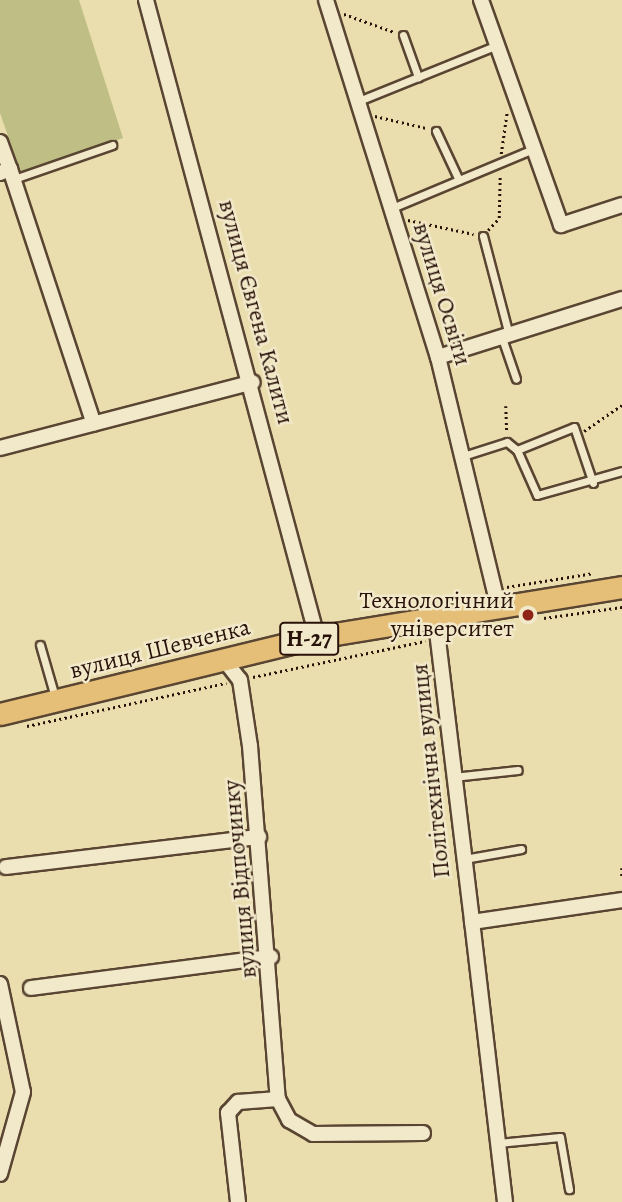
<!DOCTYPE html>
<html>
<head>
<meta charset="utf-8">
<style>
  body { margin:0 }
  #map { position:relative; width:622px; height:1202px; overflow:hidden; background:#eaddae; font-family:Alegreya,serif }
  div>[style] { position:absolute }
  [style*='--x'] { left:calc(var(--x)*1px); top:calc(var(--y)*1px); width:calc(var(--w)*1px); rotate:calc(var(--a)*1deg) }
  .green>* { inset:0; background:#bfbf85 }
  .path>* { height:2.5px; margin-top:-1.25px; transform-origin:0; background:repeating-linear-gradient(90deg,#291209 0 2px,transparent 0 5.5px) }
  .roads { filter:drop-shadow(2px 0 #594532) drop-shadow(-2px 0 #594532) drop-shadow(0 2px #594532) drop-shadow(0 -2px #594532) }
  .service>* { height:7px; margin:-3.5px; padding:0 3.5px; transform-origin:3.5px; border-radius:3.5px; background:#f1e9ca }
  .minor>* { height:14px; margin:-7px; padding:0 7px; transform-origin:7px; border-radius:7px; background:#f1e9ca }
  .primary>* { height:21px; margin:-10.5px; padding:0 10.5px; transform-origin:10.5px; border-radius:10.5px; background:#e5be77 }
  .dots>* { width:19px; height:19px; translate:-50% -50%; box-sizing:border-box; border:4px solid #f1e9ca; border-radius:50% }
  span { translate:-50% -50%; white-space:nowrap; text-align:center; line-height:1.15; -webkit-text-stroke:5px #f1e9ca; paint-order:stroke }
  .shield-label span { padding:2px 5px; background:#f1e9ca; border:2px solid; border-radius:5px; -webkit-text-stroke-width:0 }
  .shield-label { font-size:23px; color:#291209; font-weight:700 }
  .street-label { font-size:24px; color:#291209 }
  .poi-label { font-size:24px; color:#291209 }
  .right { translate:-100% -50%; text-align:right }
</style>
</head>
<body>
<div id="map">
  <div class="green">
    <div style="clip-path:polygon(0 0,79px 0,123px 138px,21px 174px,0 113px)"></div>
  </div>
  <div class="path">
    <div style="--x:344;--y:14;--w:53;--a:19.8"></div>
    <div style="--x:375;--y:116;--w:52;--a:13.2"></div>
    <div style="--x:501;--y:154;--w:42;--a:-81.9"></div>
    <div style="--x:408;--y:220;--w:67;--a:12"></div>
    <div style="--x:488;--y:230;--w:16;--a:-47"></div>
    <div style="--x:499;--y:218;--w:44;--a:-88.7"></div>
    <div style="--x:506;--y:406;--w:26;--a:88"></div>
    <div style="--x:584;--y:431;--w:46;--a:-34.4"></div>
    <div style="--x:507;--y:587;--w:88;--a:-9.1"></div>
    <div style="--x:544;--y:618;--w:79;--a:-8"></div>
    <div style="--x:452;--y:635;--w:42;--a:-12.4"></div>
    <div style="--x:253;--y:677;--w:176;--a:-11.8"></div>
    <div style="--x:27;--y:726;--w:204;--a:-12.2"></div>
    <div style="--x:622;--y:868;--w:8;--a:90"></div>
  </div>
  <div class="roads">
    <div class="service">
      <div style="--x:403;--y:35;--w:45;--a:70.3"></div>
      <div style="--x:361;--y:100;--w:147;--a:-22"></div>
      <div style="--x:436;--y:131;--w:54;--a:64.9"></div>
      <div style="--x:14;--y:179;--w:104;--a:-19.1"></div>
      <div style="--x:392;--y:208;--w:153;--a:-22.7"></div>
      <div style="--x:483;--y:236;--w:102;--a:75.3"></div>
      <div style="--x:502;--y:338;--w:43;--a:71.1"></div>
      <div style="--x:517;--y:450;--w:61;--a:-22"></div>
      <div style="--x:574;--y:427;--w:59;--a:71.3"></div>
      <div style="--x:463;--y:456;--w:46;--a:-17.7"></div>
      <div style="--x:507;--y:442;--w:13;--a:39"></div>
      <div style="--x:517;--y:450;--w:49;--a:66"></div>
      <div style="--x:537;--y:495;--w:88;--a:-15.8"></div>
      <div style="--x:40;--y:645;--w:54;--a:73.9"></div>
      <div style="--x:453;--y:777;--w:65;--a:-6.1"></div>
      <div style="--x:464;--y:859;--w:58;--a:-10"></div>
      <div style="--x:498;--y:1143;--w:62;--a:-5.5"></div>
      <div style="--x:560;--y:1137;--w:53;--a:80.2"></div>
    </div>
    <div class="minor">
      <div style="--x:146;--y:0;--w:660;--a:74.97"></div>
      <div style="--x:326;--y:0;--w:374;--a:72.6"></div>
      <div style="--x:438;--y:357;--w:255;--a:76.4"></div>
      <div style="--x:481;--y:0;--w:239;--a:70.4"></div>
      <div style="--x:561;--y:225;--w:64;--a:-18.2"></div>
      <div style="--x:0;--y:142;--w:29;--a:70"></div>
      <div style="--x:0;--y:173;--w:11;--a:-22"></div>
      <div style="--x:10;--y:169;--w:268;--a:71.8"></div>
      <div style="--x:438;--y:357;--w:193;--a:-17.5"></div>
      <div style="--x:0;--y:448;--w:261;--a:-14.6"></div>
      <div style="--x:435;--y:615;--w:309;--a:83.1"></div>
      <div style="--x:225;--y:661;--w:24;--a:52"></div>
      <div style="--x:240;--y:680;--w:67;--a:81.4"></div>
      <div style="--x:250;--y:746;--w:354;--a:85.5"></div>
      <div style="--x:278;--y:1099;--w:24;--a:62"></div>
      <div style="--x:289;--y:1120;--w:28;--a:30"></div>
      <div style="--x:313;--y:1134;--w:110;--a:-0.5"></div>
      <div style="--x:6;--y:867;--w:255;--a:-6.8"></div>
      <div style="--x:0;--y:984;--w:110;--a:78"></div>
      <div style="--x:23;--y:1092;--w:85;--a:105.7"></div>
      <div style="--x:31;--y:988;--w:242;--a:-7.4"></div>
      <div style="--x:238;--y:1202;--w:90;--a:-96.4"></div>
      <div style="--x:228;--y:1113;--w:15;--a:-48"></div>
      <div style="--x:238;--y:1102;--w:40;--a:-4.3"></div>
      <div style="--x:505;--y:1202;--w:282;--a:-96.7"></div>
      <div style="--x:472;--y:922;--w:152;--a:-8.3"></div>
    </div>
    <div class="primary">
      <div style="--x:0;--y:714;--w:326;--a:-13.7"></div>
      <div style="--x:317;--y:637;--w:309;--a:-9.3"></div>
    </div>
  </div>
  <div class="dots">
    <div style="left:528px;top:615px;background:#8f2418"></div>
  </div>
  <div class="shield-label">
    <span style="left:309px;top:639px">Н-27</span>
  </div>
  <div class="street-label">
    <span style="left:442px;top:294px;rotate:73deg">вулиця Освіти</span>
    <span style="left:256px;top:312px;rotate:75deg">вулиця Євгена Калити</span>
    <span style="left:160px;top:649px;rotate:-14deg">вулиця Шевченка</span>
    <span style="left:431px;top:771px;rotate:-96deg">Політехнічна вулиця</span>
    <span style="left:240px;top:879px;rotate:-95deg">вулиця Відпочинку</span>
  </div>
  <div class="poi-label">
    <span class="right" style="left:514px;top:615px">Технологічний<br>університет</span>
  </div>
</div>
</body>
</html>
